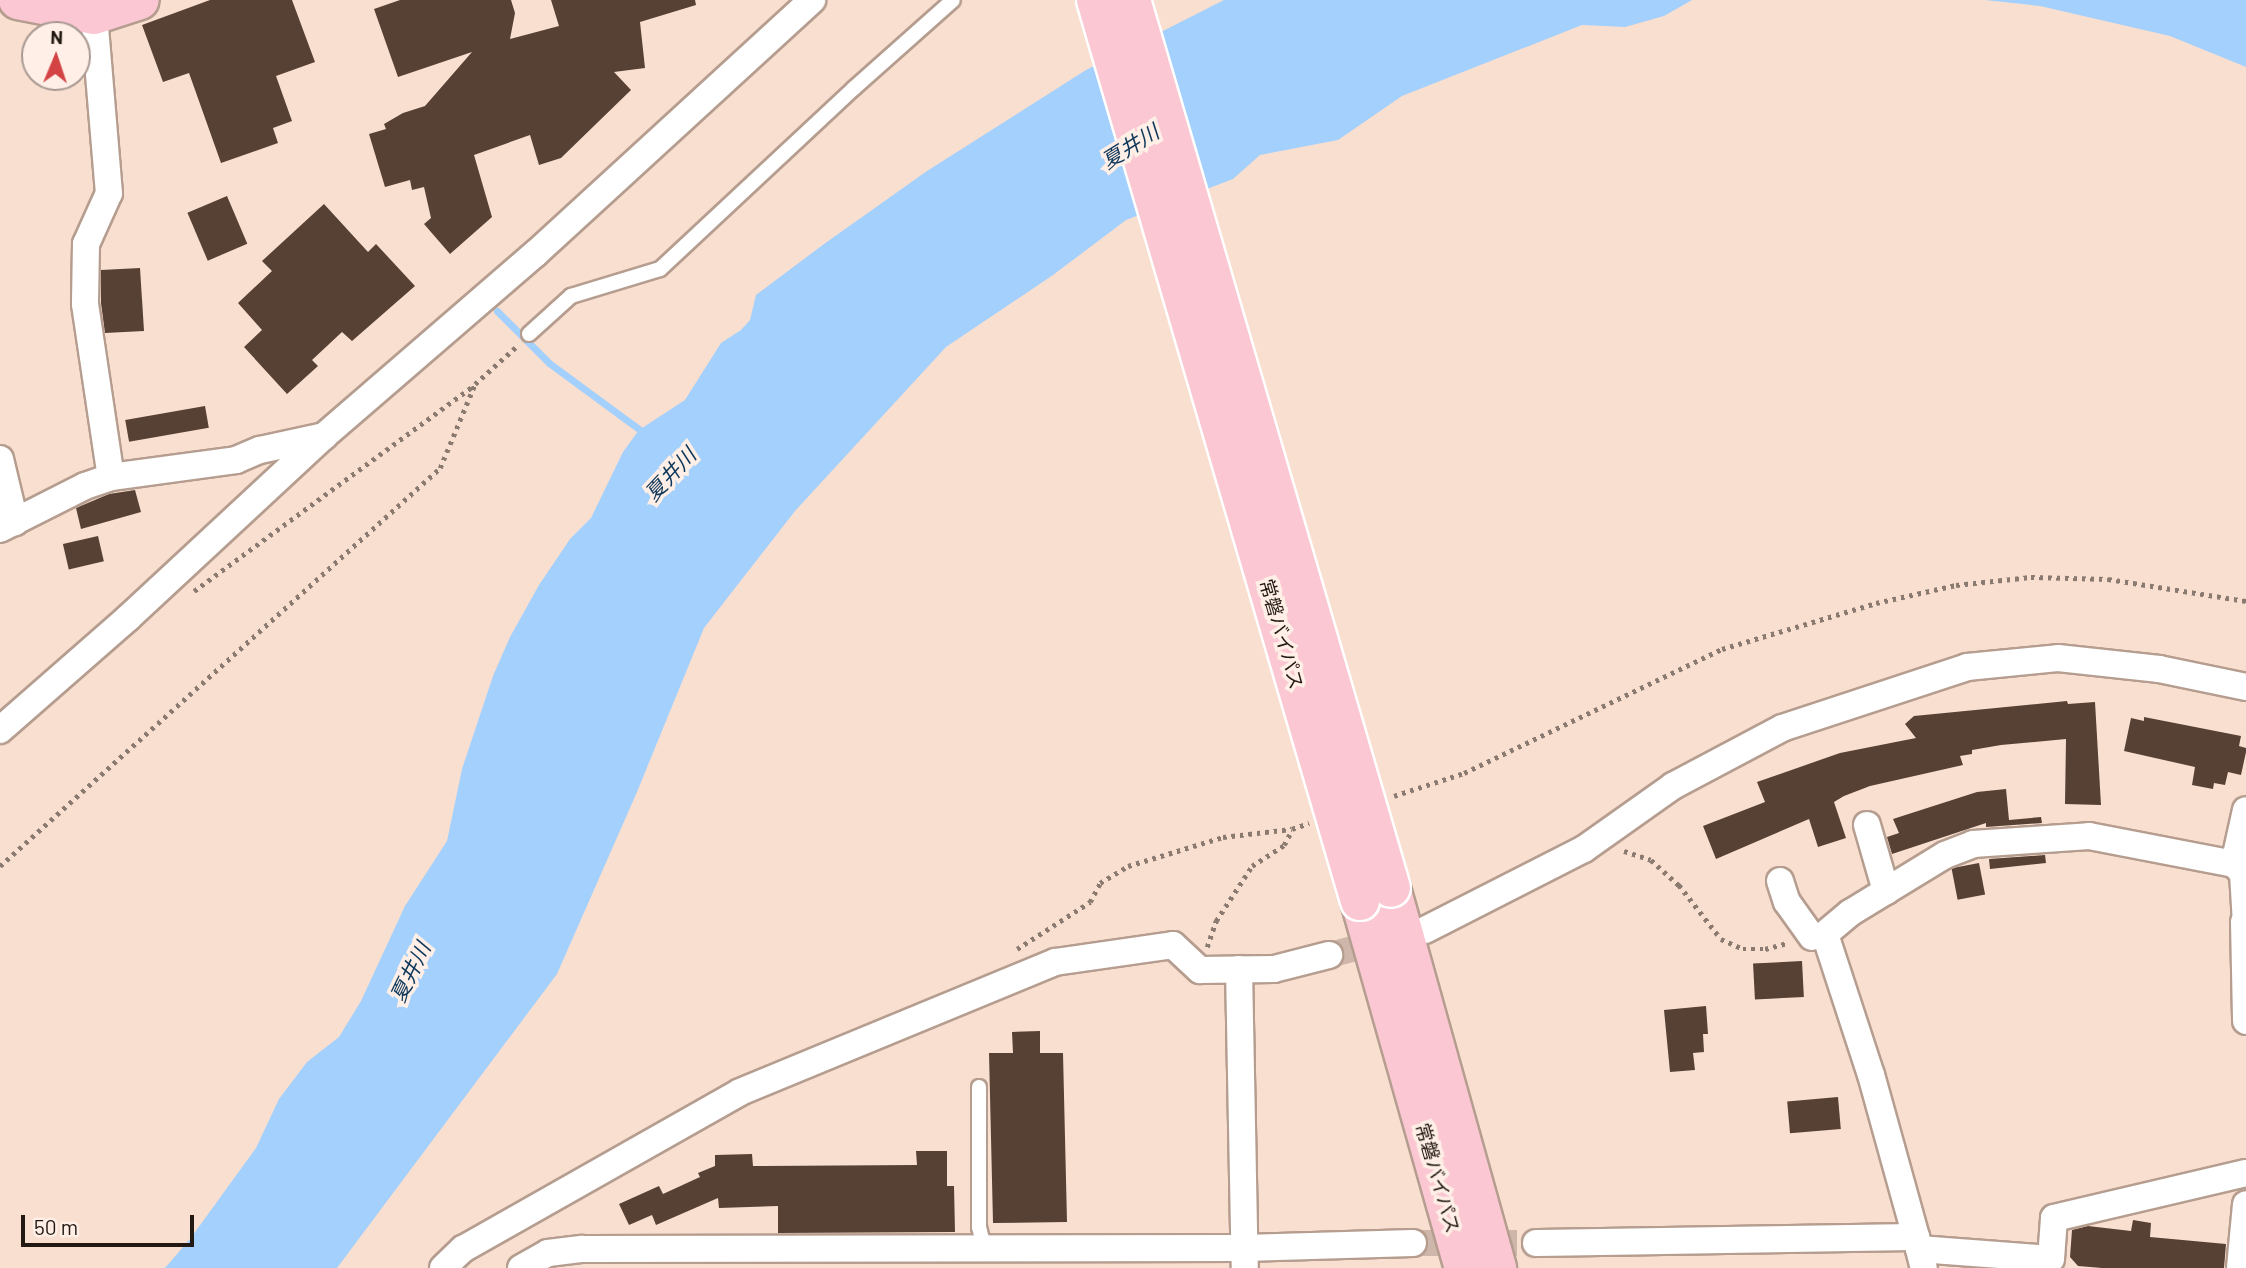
<!DOCTYPE html>
<html>
<head>
<meta charset="utf-8">
<style>
  body { margin:0 }
  #map { position:relative; width:2246px; height:1268px; overflow:hidden; background:#f9dfd0; font-family:Barlow,"Noto Sans JP",sans-serif }
  div>[style] { position:absolute }
  [style*='--x'] { left:calc(var(--x)*1px); top:calc(var(--y)*1px); width:calc(var(--w)*1px); rotate:calc(var(--a)*1deg) }
  .water>* { inset:0; background:#a3d0fc }
  .stream>* { height:7px; margin:-3.5px; padding:0 3.5px; transform-origin:3.5px; border-radius:3.5px; background:#a3d0fc }
  .building>* { inset:0; background:#564134; transform-origin:0 0 }
  .minor-tunnel>* { height:26px; margin-top:-13px; transform-origin:0; background:repeating-linear-gradient(90deg,#ceb7aa 0 26px,transparent 0 39px) }
  .path>* { height:4.5px; margin-top:-2.25px; transform-origin:0; background:repeating-linear-gradient(90deg,#8b7a70 0 3.5px,transparent 0 8.5px) }
  .roads { filter:drop-shadow(2px 0 #b59d8f) drop-shadow(-2px 0 #b59d8f) drop-shadow(0 2px #b59d8f) drop-shadow(0 -2px #b59d8f) }
  .service>* { height:14px; margin:-7px; padding:0 7px; transform-origin:7px; border-radius:7px; background:#fff }
  .minor>* { height:26px; margin:-13px; padding:0 13px; transform-origin:13px; border-radius:13px; background:#fff }
  .trunk>* { height:38px; margin:-19px; padding:0 19px; transform-origin:19px; border-radius:19px; background:#fbc7d2 }
  .bridges { filter:drop-shadow(2px 0 #fff) drop-shadow(-2px 0 #fff) drop-shadow(0 2px #fff) drop-shadow(0 -2px #fff) }
  .trunk-bridge>* { height:38px; margin:-19px; padding:0 19px; transform-origin:19px; border-radius:19px; background:#fbc7d2 }
  span { translate:-50% -50%; white-space:nowrap; text-align:center; line-height:1.15; -webkit-text-stroke:7px #ffefe6; paint-order:stroke }
  .street-label { font-size:19px; color:#221913 }
  .water-label { font-size:21px; color:#0d375a; font-style:italic }
  .north { position:absolute; left:21px; top:21px; width:70px; height:70px; box-sizing:border-box; background:#ffefe6; border:2px solid #a79992; border-radius:50%; rotate:2deg; font-size:19px; font-weight:700; line-height:28px; text-align:center; color:#221913 }
  .north::after { content:''; display:block; margin:auto; width:24px; height:32px; background:#d34344; clip-path:polygon(50% 0,100% 100%,50% 72%,0 100%) }
  .scale { position:absolute; left:21px; top:1215px; width:173px; height:32px; box-sizing:border-box; border:4px solid #221913; border-top:0; padding-left:9px; font-size:21px; line-height:24px; white-space:nowrap; color:#221913; -webkit-text-stroke:5px #ffefe6; paint-order:stroke }
</style>
</head>
<body>
<div id="map">
  <div class="water">
    <div style="clip-path:polygon(1224px 0,1692px 0,1664px 16px,1625px 27px,1582px 25px,1402px 96px,1338px 140px,1260px 155px,1233px 179px,1126px 220px,1053px 275px,946px 347px,795px 511px,704px 628px,637px 792px,557px 974px,337px 1268px,165px 1268px,190px 1239px,256px 1148px,279px 1099px,307px 1062px,339px 1037px,361px 1001px,405px 906px,447px 841px,462px 769px,493px 676px,510px 637px,539px 585px,570px 539px,591px 518px,623px 452px,639px 430px,685px 400px,721px 343px,741px 330px,750px 320px,756px 295px,824px 244px,927px 171px,1086px 70px)"></div>
    <div style="clip-path:polygon(1985px 0,2246px 0,2246px 67px,2170px 36px,2040px 6px)"></div>
  </div>
  <div class="stream">
    <div style="--x:497;--y:311;--w:74;--a:45"></div>
    <div style="--x:549;--y:363;--w:122;--a:36.3"></div>
  </div>
  <div class="building">
    <div style="clip-path:polygon(210px 0,292px 0,315px 62px,276px 76px,292px 121px,273px 128px,278px 143px,221px 163px,189px 73px,163px 82px,142px 25px)"></div>
    <div style="clip-path:polygon(400px 0,511px 0,515px 13px,510px 39px,559px 26px,551px 0,695px 0,696px 5px,640px 22px,645px 68px,614px 72px,631px 90px,561px 158px,539px 165px,530px 135px,474px 155px,492px 217px,450px 254px,424px 224px,431px 218px,424px 187px,412px 190px,410px 180px,385px 187px,369px 134px,386px 129px,384px 124px,403px 113px,425px 106px,472px 52px,398px 77px,374px 9px)"></div>
    <div style="left:227px;top:196px;width:52px;height:43px;rotate:67deg"></div>
    <div style="clip-path:polygon(324px 204px,368px 252px,376px 244px,415px 286px,352px 341px,342px 332px,312px 360px,318px 366px,287px 394px,244px 347px,262px 330px,238px 303px,272px 271px,262px 261px)"></div>
    <div style="clip-path:polygon(140px 268px,144px 331px,105px 333px,101px 303px,101px 270px)"></div>
    <div style="left:205px;top:406px;width:22px;height:81px;rotate:80deg"></div>
    <div style="clip-path:polygon(135px 490px,141px 512px,81px 529px,76px 508px,109px 494px)"></div>
    <div style="left:98px;top:536px;width:26px;height:36px;rotate:77deg"></div>
    <div style="clip-path:polygon(2067px 701px,2068px 704px,2095px 702px,2101px 805px,2065px 804px,2066px 739px,2001px 745px,1972px 750px,1972px 754px,1960px 756px,1963px 765px,1870px 786px,1844px 796px,1834px 802px,1846px 838px,1818px 847px,1809px 819px,1716px 859px,1703px 826px,1765px 802px,1757px 782px,1840px 753px,1916px 738px,1905px 724px,1914px 716px)"></div>
    <div style="clip-path:polygon(2144px 717px,2241px 736px,2239px 746px,2246px 748px,2246px 752px,2241px 775px,2228px 772px,2225px 785px,2214px 783px,2213px 789px,2192px 785px,2195px 767px,2124px 751px,2131px 718px,2144px 721px)"></div>
    <div style="clip-path:polygon(2006px 789px,2009px 820px,2041px 817px,2042px 823px,1986px 827px,1986px 823px,1892px 854px,1887px 837px,1899px 833px,1893px 819px,1977px 792px)"></div>
    <div style="clip-path:polygon(2045px 855px,2046px 863px,1990px 869px,1989px 859px)"></div>
    <div style="left:1979px;top:863px;width:32px;height:28px;rotate:79deg"></div>
    <div style="left:1802px;top:961px;width:36px;height:49px;rotate:87deg"></div>
    <div style="clip-path:polygon(1706px 1006px,1708px 1034px,1703px 1034px,1704px 1052px,1693px 1053px,1695px 1070px,1670px 1072px,1664px 1010px)"></div>
    <div style="clip-path:polygon(1040px 1031px,1040px 1053px,1063px 1053px,1067px 1222px,993px 1223px,989px 1053px,1013px 1053px,1012px 1032px)"></div>
    <div style="left:1838px;top:1097px;width:32px;height:51px;rotate:85deg"></div>
    <div style="clip-path:polygon(916px 1151px,947px 1151px,947px 1186px,954px 1186px,955px 1232px,778px 1233px,778px 1206px,719px 1208px,718px 1198px,656px 1225px,652px 1215px,629px 1225px,619px 1204px,659px 1186px,663px 1194px,700px 1177px,698px 1173px,715px 1166px,715px 1155px,752px 1154px,753px 1166px,917px 1165px)"></div>
    <div style="clip-path:polygon(2133px 1220px,2151px 1223px,2150px 1237px,2226px 1244px,2224px 1268px,2102px 1268px,2078px 1266px,2070px 1257px,2072px 1230px,2088px 1226px,2131px 1231px)"></div>
  </div>
  <div class="minor-tunnel">
    <div style="--x:1329;--y:955;--w:61;--a:-14.3"></div>
    <div style="--x:1413;--y:1243;--w:123;--a:0"></div>
  </div>
  <div class="path">
    <div style="--x:194;--y:591;--w:348;--a:-36.3"></div>
    <div style="--x:1394;--y:796;--w:74;--a:-18.2"></div>
    <div style="--x:1464;--y:773;--w:286;--a:-25.7"></div>
    <div style="--x:1722;--y:649;--w:161;--a:-16.6"></div>
    <div style="--x:1876;--y:603;--w:82;--a:-12.7"></div>
    <div style="--x:1956;--y:585;--w:75;--a:-6.1"></div>
    <div style="--x:2031;--y:577;--w:77;--a:1.5"></div>
    <div style="--x:2108;--y:579;--w:140;--a:9.1"></div>
    <div style="--x:1624;--y:851;--w:28;--a:18"></div>
    <div style="--x:1651;--y:860;--w:38;--a:42"></div>
    <div style="--x:1679;--y:885;--w:68;--a:52.1"></div>
    <div style="--x:1721;--y:939;--w:24;--a:24"></div>
    <div style="--x:1743;--y:949;--w:22;--a:0"></div>
    <div style="--x:1765;--y:949;--w:24;--a:-15"></div>
    <div style="--x:0;--y:866;--w:593;--a:-42.13"></div>
    <div style="--x:440;--y:468;--w:91;--a:-67.4"></div>
    <div style="--x:475;--y:384;--w:57;--a:-42.1"></div>
    <div style="--x:1207;--y:947;--w:28;--a:-71"></div>
    <div style="--x:1216;--y:921;--w:66;--a:-56.8"></div>
    <div style="--x:1252;--y:866;--w:38;--a:-33"></div>
    <div style="--x:1284;--y:845;--w:17;--a:-62"></div>
    <div style="--x:1017;--y:949;--w:87;--a:-32.8"></div>
    <div style="--x:1090;--y:902;--w:21;--a:-62"></div>
    <div style="--x:1100;--y:883;--w:33;--a:-31"></div>
    <div style="--x:1128;--y:866;--w:99;--a:-17"></div>
    <div style="--x:1223;--y:837;--w:69;--a:-6.6"></div>
    <div style="--x:1292;--y:829;--w:18;--a:-19"></div>
  </div>
  <div class="roads">
    <div class="service">
      <div style="--x:529;--y:334;--w:57;--a:-42.1"></div>
      <div style="--x:571;--y:296;--w:93;--a:-16.9"></div>
      <div style="--x:660;--y:269;--w:265;--a:-43"></div>
      <div style="--x:854;--y:88;--w:132;--a:-41.6"></div>
      <div style="--x:979;--y:1087;--w:140;--a:90"></div>
      <div style="--x:979;--y:1227;--w:21;--a:76"></div>
    </div>
    <div class="minor">
      <div style="--x:94;--y:15;--w:179;--a:85.2"></div>
      <div style="--x:109;--y:193;--w:56;--a:114.3"></div>
      <div style="--x:86;--y:244;--w:60;--a:91"></div>
      <div style="--x:85;--y:304;--w:175;--a:81.5"></div>
      <div style="--x:0;--y:459;--w:65;--a:76.6"></div>
      <div style="--x:0;--y:529;--w:95;--a:-26.8"></div>
      <div style="--x:85;--y:486;--w:28;--a:-19"></div>
      <div style="--x:111;--y:477;--w:126;--a:-7.7"></div>
      <div style="--x:236;--y:460;--w:26;--a:-23"></div>
      <div style="--x:260;--y:450;--w:66;--a:-12.3"></div>
      <div style="--x:0;--y:730;--w:170;--a:-41.2"></div>
      <div style="--x:128;--y:618;--w:267;--a:-42.9"></div>
      <div style="--x:324;--y:436;--w:279;--a:-40.8"></div>
      <div style="--x:535;--y:254;--w:376;--a:-42.5"></div>
      <div style="--x:1867;--y:825;--w:69;--a:73.9"></div>
      <div style="--x:2234;--y:864;--w:55;--a:-77.5"></div>
      <div style="--x:1780;--y:881;--w:22;--a:72"></div>
      <div style="--x:1787;--y:902;--w:43;--a:54.5"></div>
      <div style="--x:2244;--y:922;--w:99;--a:88.8"></div>
      <div style="--x:1425;--y:930;--w:178;--a:-27"></div>
      <div style="--x:1584;--y:849;--w:109;--a:-35.3"></div>
      <div style="--x:1673;--y:786;--w:123;--a:-28"></div>
      <div style="--x:1782;--y:728;--w:195;--a:-18.2"></div>
      <div style="--x:1967;--y:667;--w:91;--a:-5.6"></div>
      <div style="--x:2058;--y:658;--w:102;--a:6.2"></div>
      <div style="--x:2159;--y:669;--w:89;--a:11.7"></div>
      <div style="--x:1239;--y:969;--w:299;--a:88.9"></div>
      <div style="--x:1916;--y:1237;--w:168;--a:-105.5"></div>
      <div style="--x:1871;--y:1075;--w:148;--a:-108.1"></div>
      <div style="--x:1825;--y:934;--w:33;--a:-40"></div>
      <div style="--x:1850;--y:913;--w:111;--a:-31.4"></div>
      <div style="--x:1945;--y:855;--w:30;--a:-21"></div>
      <div style="--x:1973;--y:844;--w:116;--a:-3.9"></div>
      <div style="--x:2089;--y:836;--w:148;--a:10.9"></div>
      <div style="--x:2234;--y:864;--w:13;--a:45"></div>
      <div style="--x:2243;--y:873;--w:50;--a:86.6"></div>
      <div style="--x:1536;--y:1243;--w:380;--a:-0.9"></div>
      <div style="--x:1916;--y:1237;--w:32;--a:76"></div>
      <div style="--x:1919;--y:1249;--w:132;--a:4.3"></div>
      <div style="--x:2051;--y:1259;--w:41;--a:-85.8"></div>
      <div style="--x:2054;--y:1218;--w:197;--a:-13.2"></div>
      <div style="--x:443;--y:1268;--w:28;--a:-44"></div>
      <div style="--x:463;--y:1249;--w:318;--a:-29.5"></div>
      <div style="--x:740;--y:1092;--w:341;--a:-22.4"></div>
      <div style="--x:1055;--y:962;--w:119;--a:-8.2"></div>
      <div style="--x:1173;--y:945;--w:37;--a:43"></div>
      <div style="--x:1200;--y:970;--w:74;--a:-0.8"></div>
      <div style="--x:1274;--y:969;--w:57;--a:-14.3"></div>
      <div style="--x:521;--y:1268;--w:31;--a:-29"></div>
      <div style="--x:548;--y:1253;--w:35;--a:-7"></div>
      <div style="--x:583;--y:1249;--w:661;--a:-0.09"></div>
      <div style="--x:1244;--y:1248;--w:169;--a:-1.7"></div>
      <div style="--x:2240;--y:1268;--w:64;--a:-84.6"></div>
    </div>
    <div class="trunk">
      <div style="--x:18;--y:0;--w:77;--a:11.2"></div>
      <div style="--x:94;--y:15;--w:48;--a:-18.1"></div>
      <div style="--x:1391;--y:888;--w:395;--a:74.4"></div>
      <div style="--x:1360;--y:901;--w:381;--a:74.2"></div>
    </div>
  </div>
  <div class="bridges">
    <div class="trunk-bridge">
      <div style="--x:1096;--y:0;--w:939;--a:73.67"></div>
      <div style="--x:1131;--y:0;--w:925;--a:73.68"></div>
    </div>
  </div>
  <div class="street-label">
    <span style="left:1282px;top:634px;rotate:74deg">常磐バイパス</span>
    <span style="left:1438px;top:1178px;rotate:74deg">常磐バイパス</span>
  </div>
  <div class="water-label">
    <span style="left:1130px;top:146px;rotate:-32deg">夏井川</span>
    <span style="left:670px;top:474px;rotate:-47deg">夏井川</span>
    <span style="left:410px;top:972px;rotate:-64deg">夏井川</span>
  </div>
  <div class="north">N</div>
  <div class="scale">50 m</div>
</div>
</body>
</html>
